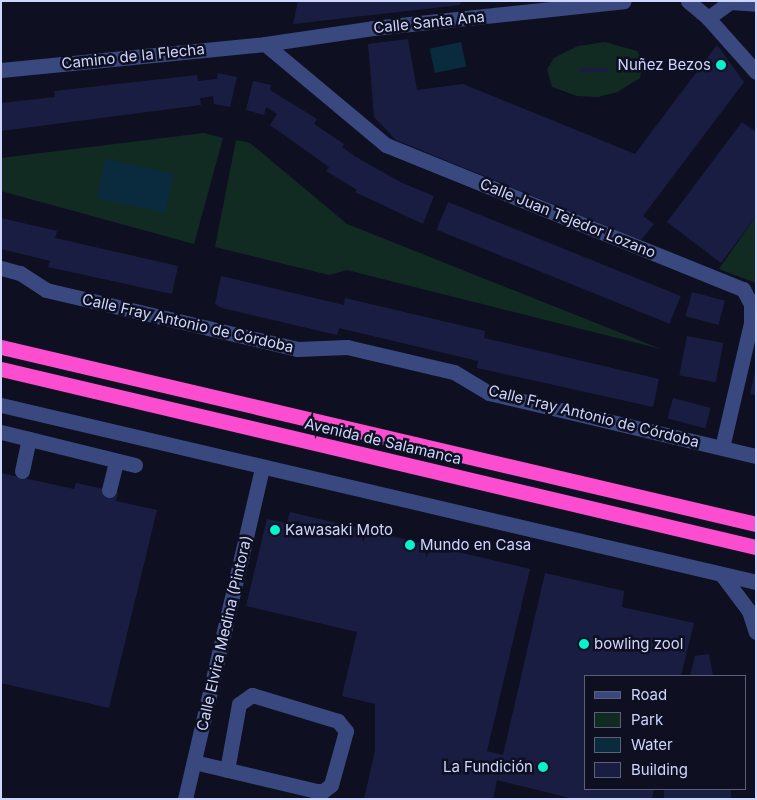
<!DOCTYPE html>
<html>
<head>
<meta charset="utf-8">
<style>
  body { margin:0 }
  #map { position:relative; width:757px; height:800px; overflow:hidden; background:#0e1021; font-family:Inter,sans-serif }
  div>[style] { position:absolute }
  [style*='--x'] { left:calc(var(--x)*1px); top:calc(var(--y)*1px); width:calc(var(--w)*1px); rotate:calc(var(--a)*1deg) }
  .green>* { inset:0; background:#112b23 }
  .water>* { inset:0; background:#0a2b3e; transform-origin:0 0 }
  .building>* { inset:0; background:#1a1d42; transform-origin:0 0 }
  .minor>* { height:15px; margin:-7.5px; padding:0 7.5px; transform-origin:7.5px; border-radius:7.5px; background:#39497f }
  .highway>* { height:15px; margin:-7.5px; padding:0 7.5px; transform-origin:7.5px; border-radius:7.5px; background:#fc4ccf }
  .dots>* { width:14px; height:14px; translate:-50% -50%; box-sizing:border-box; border:2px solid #0e1021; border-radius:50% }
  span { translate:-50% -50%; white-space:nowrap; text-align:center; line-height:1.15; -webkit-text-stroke:5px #0e1021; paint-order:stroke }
  .street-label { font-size:15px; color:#cfd6fe }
  .poi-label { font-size:15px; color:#cfd6fe }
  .right { translate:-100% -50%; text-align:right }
  .left { translate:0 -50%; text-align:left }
  .frame { position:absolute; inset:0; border:2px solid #cfd6fe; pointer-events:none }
  .legend { position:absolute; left:584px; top:675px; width:162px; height:115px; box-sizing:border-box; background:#0e1021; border:1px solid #5b5f79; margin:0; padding:6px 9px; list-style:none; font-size:15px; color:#cfd6fe }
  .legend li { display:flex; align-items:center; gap:10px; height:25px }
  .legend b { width:25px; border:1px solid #5b5f79 }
</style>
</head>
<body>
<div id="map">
  <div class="green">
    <div style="clip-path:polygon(605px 42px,637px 51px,643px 61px,640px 78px,617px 92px,598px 97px,577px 96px,552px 87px,547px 69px,554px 58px,578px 46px)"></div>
    <div style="clip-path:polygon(204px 133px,223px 138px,194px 244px,1px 191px,1px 158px)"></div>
    <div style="clip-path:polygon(236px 140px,250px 143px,347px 224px,661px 349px,347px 270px,329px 275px,215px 247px)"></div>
    <div style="clip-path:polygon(756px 216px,756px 283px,719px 269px)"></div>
  </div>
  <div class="water">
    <div style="left:461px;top:42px;width:25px;height:32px;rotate:78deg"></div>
    <div style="left:105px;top:159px;width:70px;height:40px;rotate:12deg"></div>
  </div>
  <div class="building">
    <div style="clip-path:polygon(298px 1px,461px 1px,460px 5px,293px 24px)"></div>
    <div style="clip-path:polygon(408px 39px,417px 90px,463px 84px,635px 154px,717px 45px,744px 82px,643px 216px,654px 224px,641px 240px,396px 140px,374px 117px,368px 44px)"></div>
    <div style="left:609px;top:68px;width:4px;height:30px;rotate:90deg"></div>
    <div style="clip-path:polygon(218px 73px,237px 77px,230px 107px,214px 104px,213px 96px,200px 98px,201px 105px,1px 131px,1px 103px,55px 97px,54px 91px,197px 75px,198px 81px,217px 79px)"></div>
    <div style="clip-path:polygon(253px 81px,271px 85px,270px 90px,317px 119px,314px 124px,344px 144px,342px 147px,356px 157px,402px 183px,434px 196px,423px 224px,355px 192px,357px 190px,326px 171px,329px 167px,270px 125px,277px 114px,266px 107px,264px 115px,246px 110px)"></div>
    <div style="clip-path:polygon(742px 122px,756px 132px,756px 216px,721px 263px,667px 222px)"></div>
    <div style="left:448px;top:202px;width:251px;height:30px;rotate:22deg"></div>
    <div style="clip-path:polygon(1px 218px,57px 231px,55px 238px,178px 266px,172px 294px,48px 267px,50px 261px,1px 249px)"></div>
    <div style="clip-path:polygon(221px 276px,344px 305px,345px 298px,485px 331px,484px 338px,659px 379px,653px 407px,477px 368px,478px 361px,339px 328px,337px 335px,222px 308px,215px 304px)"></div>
    <div style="left:692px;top:292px;width:34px;height:25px;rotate:15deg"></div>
    <div style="left:687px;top:336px;width:37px;height:40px;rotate:11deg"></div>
    <div style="clip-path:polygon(755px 372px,756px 372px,756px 395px,750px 394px)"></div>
    <div style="left:673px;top:398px;width:39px;height:21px;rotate:15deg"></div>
    <div style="clip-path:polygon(1px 473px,74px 489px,76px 483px,118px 492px,116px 501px,157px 510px,109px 708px,1px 683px)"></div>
    <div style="clip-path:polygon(290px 512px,530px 569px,487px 751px,503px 755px,545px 573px,624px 591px,622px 607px,694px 623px,681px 676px,586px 676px,586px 789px,654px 789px,652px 799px,574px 799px,497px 780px,493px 799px,364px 799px,375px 751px,375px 704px,342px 696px,357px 632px,246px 606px,267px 519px,287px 523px)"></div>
    <div style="clip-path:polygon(709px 654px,713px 676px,690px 676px,695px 656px)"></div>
    <div style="left:664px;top:789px;width:67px;height:10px"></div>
  </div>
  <div class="minor">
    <div style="--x:688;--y:1;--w:26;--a:40"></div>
    <div style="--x:708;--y:18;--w:72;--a:48.4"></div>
    <div style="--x:708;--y:18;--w:27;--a:-36"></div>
    <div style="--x:730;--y:2;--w:26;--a:4"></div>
    <div style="--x:265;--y:44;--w:158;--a:39.9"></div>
    <div style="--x:386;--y:145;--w:385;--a:22"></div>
    <div style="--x:743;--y:289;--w:17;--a:62"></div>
    <div style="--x:751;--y:304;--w:19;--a:90"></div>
    <div style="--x:751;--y:323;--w:128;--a:103.1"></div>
    <div style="--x:1;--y:70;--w:265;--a:-5.6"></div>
    <div style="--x:265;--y:44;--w:109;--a:-8.4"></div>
    <div style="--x:373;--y:28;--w:252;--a:-6.1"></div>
    <div style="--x:1;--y:268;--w:20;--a:15"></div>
    <div style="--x:20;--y:273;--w:31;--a:33"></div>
    <div style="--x:46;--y:290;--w:258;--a:13.2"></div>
    <div style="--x:297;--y:349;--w:50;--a:-2.3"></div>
    <div style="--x:347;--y:347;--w:110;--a:13.2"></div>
    <div style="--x:454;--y:372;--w:41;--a:31"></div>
    <div style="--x:489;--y:393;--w:274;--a:13.3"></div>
    <div style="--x:1;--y:405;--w:775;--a:13.19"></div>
    <div style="--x:1;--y:432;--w:138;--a:13.8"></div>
    <div style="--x:22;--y:471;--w:33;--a:-78"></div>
    <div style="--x:109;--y:490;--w:29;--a:-76"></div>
    <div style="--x:722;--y:575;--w:45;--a:53.1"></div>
    <div style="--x:749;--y:611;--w:22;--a:72"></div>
    <div style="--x:194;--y:762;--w:126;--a:13.3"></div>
    <div style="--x:317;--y:791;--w:6;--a:0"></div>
    <div style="--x:323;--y:791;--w:10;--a:-37"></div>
    <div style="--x:331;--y:785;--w:56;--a:-74.5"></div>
    <div style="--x:346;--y:731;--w:13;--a:-129"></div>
    <div style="--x:338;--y:721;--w:90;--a:-163.2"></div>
    <div style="--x:252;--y:695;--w:16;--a:145"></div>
    <div style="--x:239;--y:704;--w:67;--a:100.3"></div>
    <div style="--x:185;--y:799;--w:341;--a:-76.9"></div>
  </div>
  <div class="highway">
    <div style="--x:1;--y:347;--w:775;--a:13.19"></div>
    <div style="--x:1;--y:369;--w:776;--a:13.27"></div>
  </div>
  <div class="dots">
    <div style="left:721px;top:65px;background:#05f4cd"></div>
    <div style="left:275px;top:530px;background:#05f4cd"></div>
    <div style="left:410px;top:545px;background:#05f4cd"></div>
    <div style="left:584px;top:644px;background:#05f4cd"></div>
    <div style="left:543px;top:767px;background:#05f4cd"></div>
  </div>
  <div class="street-label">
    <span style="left:429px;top:22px;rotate:-6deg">Calle Santa Ana</span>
    <span style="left:133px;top:56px;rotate:-6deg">Camino de la Flecha</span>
    <span style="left:568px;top:218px;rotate:22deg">Calle Juan Tejedor Lozano</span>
    <span style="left:188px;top:323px;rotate:13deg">Calle Fray Antonio de Córdoba</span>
    <span style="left:594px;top:416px;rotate:14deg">Calle Fray Antonio de Córdoba</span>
    <span style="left:383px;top:441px;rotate:13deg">Avenida de Salamanca</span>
    <span style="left:224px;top:633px;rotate:-77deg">Calle Elvira Medina (Pintora)</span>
  </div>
  <div class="poi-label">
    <span class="right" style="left:711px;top:65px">Nuñez Bezos</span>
    <span class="left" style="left:285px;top:530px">Kawasaki Moto</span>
    <span class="left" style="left:420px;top:545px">Mundo en Casa</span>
    <span class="left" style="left:594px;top:644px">bowling zool</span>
    <span class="right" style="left:533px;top:767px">La Fundición</span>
  </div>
  <div class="frame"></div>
  <ul class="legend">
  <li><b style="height:6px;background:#39497f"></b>Road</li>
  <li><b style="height:14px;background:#112b23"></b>Park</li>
  <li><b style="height:14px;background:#0a2b3e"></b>Water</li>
  <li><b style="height:14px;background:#1a1d42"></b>Building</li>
  </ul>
</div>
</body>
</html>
